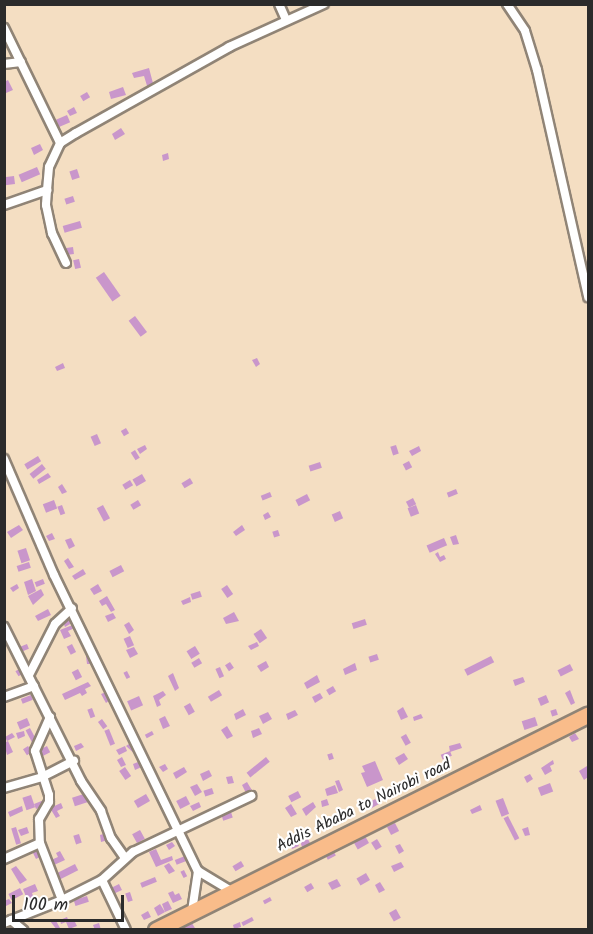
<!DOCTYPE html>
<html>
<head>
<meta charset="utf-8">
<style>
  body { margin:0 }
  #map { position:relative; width:593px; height:934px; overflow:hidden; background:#f4dec2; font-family:Kalam,sans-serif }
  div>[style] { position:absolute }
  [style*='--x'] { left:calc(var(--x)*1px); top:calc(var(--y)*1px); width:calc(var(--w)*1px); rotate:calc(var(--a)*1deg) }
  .building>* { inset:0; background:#c996cb; transform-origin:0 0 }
  .roads { filter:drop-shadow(2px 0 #908476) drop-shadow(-2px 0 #908476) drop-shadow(0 2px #908476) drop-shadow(0 -2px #908476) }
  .street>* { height:8px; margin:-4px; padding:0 4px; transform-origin:4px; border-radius:4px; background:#fff }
  .highway>* { height:15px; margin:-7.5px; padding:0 7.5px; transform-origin:7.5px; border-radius:7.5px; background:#f9bc8a }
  span { translate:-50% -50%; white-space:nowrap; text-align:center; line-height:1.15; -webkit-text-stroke:4.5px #fff; paint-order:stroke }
  .street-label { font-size:16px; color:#2b2b2b }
  .frame { position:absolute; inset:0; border:6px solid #2b2b2b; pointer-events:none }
  .scale { position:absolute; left:12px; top:895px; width:112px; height:27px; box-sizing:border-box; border:3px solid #2b2b2b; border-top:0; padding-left:8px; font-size:18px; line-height:21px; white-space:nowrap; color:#2b2b2b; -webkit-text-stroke:4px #fff; paint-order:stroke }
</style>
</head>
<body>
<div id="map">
  <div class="building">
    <div style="clip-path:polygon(149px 68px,154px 87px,148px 89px,144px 76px,134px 78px,132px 73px)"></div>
    <div style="clip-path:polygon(8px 80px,13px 90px,6px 93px,4px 82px)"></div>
    <div style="clip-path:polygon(123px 87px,126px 95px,111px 99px,109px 92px)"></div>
    <div style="left:87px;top:92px;width:6px;height:8px;rotate:59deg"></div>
    <div style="clip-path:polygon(74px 107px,77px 113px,70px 116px,67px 111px)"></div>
    <div style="left:67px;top:115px;width:8px;height:12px;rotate:67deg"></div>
    <div style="clip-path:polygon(121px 128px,125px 134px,115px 140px,112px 134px)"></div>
    <div style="clip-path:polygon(40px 144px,43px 150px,34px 155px,31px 148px)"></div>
    <div style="clip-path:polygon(168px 153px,169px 159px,163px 161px,162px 155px)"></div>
    <div style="left:37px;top:167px;width:8px;height:20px;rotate:67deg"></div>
    <div style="left:77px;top:169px;width:9px;height:8px;rotate:72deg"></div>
    <div style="left:14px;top:176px;width:8px;height:10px;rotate:83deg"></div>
    <div style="left:73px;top:196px;width:6px;height:9px;rotate:72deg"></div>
    <div style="left:80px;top:221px;width:7px;height:18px;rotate:74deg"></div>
    <div style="left:73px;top:247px;width:7px;height:10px;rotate:82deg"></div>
    <div style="left:79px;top:259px;width:9px;height:6px;rotate:77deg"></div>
    <div style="left:104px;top:272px;width:29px;height:10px;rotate:55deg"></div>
    <div style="left:135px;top:316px;width:20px;height:8px;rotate:53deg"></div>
    <div style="clip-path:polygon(257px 358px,260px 364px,256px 367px,252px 360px)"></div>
    <div style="clip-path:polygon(63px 363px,65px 368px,57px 371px,55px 367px)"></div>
    <div style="left:126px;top:428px;width:6px;height:6px;rotate:59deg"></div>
    <div style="left:97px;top:434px;width:10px;height:7px;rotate:66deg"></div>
    <div style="clip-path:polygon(145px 445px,147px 449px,140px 454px,137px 449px)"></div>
    <div style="left:396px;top:445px;width:9px;height:6px;rotate:72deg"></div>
    <div style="clip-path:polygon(419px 446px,421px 451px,412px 456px,409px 451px)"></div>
    <div style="left:135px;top:450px;width:9px;height:5px;rotate:58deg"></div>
    <div style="left:38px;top:456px;width:6px;height:16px;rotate:59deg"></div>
    <div style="left:409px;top:461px;width:7px;height:7px;rotate:63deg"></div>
    <div style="left:320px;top:462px;width:6px;height:12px;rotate:72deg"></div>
    <div style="left:42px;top:464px;width:6px;height:16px;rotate:51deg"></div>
    <div style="clip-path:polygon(48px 473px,51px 477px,39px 484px,37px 480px)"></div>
    <div style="left:142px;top:474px;width:8px;height:11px;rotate:60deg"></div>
    <div style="left:190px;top:478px;width:6px;height:10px;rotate:59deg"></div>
    <div style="left:130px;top:480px;width:6px;height:9px;rotate:59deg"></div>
    <div style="clip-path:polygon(62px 484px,67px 492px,62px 494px,58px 487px)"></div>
    <div style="left:456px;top:489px;width:5px;height:10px;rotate:68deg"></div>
    <div style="left:270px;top:492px;width:5px;height:10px;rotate:68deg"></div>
    <div style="left:307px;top:494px;width:7px;height:13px;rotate:63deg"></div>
    <div style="left:413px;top:498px;width:7px;height:8px;rotate:63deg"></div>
    <div style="left:54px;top:500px;width:9px;height:12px;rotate:69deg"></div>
    <div style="left:138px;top:500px;width:6px;height:9px;rotate:59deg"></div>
    <div style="left:62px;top:505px;width:9px;height:5px;rotate:69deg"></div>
    <div style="left:103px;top:505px;width:15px;height:7px;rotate:62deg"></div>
    <div style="left:416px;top:505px;width:9px;height:9px;rotate:69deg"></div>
    <div style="left:340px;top:511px;width:8px;height:9px;rotate:67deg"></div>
    <div style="clip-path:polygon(268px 512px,271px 517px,265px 520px,263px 515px)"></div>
    <div style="clip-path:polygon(19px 525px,23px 530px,11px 538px,7px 532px)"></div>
    <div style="clip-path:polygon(242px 525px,245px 530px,236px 536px,233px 532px)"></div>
    <div style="left:278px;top:530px;width:6px;height:6px;rotate:72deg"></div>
    <div style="clip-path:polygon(52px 533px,55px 539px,49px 541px,46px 536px)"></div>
    <div style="clip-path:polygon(456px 535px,459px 544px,453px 545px,450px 537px)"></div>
    <div style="clip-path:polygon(71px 538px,75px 546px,69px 549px,65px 540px)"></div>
    <div style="left:444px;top:538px;width:8px;height:19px;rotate:67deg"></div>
    <div style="left:26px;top:548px;width:13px;height:9px;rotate:72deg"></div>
    <div style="clip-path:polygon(438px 552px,440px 557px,444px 555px,446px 559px,440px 562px,435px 554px)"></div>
    <div style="clip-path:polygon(68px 558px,74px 567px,69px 569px,64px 561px)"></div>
    <div style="left:29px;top:562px;width:6px;height:13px;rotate:72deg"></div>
    <div style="left:121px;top:565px;width:7px;height:13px;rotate:63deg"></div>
    <div style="clip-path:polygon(83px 569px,86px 574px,75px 580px,72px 576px)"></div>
    <div style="clip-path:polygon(32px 579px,36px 591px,28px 595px,24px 582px)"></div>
    <div style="left:43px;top:579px;width:5px;height:9px;rotate:68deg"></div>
    <div style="clip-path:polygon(17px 584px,19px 588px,13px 592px,10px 588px)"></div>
    <div style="clip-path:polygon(98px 584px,102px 591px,94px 595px,90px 589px)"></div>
    <div style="left:227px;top:585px;width:11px;height:7px;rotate:56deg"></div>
    <div style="clip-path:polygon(41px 589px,44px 595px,33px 605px,28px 596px)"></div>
    <div style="left:200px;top:591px;width:6px;height:10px;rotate:72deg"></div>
    <div style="clip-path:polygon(107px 596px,115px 610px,111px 612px,106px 604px,102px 606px,99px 601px)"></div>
    <div style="clip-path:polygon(190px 597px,191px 602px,183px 605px,181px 601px)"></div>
    <div style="clip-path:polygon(48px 609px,51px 615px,38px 621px,35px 616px)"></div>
    <div style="clip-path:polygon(234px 612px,239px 621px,226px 624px,223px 618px)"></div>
    <div style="clip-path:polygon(113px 613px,116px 618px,108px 622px,105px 616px)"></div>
    <div style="clip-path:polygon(70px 618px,72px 623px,65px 627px,63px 622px)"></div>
    <div style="left:365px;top:619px;width:6px;height:14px;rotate:72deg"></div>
    <div style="clip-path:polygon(129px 622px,134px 630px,129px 634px,124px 625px)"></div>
    <div style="clip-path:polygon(75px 624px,77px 627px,68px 631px,71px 636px,64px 639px,60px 630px)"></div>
    <div style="left:261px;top:629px;width:11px;height:9px;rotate:56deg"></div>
    <div style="left:130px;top:636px;width:10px;height:7px;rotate:66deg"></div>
    <div style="clip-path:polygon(257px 642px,259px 646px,251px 650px,248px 646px)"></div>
    <div style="left:27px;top:644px;width:5px;height:8px;rotate:68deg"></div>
    <div style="left:72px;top:644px;width:9px;height:6px;rotate:63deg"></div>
    <div style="left:195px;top:646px;width:9px;height:10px;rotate:58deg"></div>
    <div style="clip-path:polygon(134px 647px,138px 654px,130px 658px,126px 650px)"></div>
    <div style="left:377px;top:654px;width:6px;height:9px;rotate:72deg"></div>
    <div style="clip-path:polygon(86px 656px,93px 656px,94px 664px,87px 664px)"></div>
    <div style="left:491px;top:656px;width:7px;height:30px;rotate:63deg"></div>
    <div style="left:199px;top:658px;width:6px;height:9px;rotate:59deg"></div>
    <div style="clip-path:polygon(266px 661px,269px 667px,261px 672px,257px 666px)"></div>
    <div style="left:230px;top:662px;width:7px;height:6px;rotate:56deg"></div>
    <div style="clip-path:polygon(355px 663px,357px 670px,345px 675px,343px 669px)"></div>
    <div style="left:570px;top:664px;width:7px;height:14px;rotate:63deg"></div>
    <div style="left:24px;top:666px;width:6px;height:10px;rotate:59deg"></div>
    <div style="left:220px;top:667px;width:10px;height:5px;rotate:66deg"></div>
    <div style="left:78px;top:669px;width:9px;height:7px;rotate:63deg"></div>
    <div style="left:127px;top:671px;width:7px;height:4px;rotate:63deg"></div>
    <div style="clip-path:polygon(173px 673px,179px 688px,175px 691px,168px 676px)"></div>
    <div style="clip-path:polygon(317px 675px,320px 682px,307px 689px,304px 683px)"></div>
    <div style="clip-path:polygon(523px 677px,525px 682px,515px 686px,513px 680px)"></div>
    <div style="clip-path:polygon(88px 682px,91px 686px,85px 689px,87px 693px,82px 696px,80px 693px,65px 700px,62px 694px)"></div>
    <div style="left:333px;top:686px;width:6px;height:8px;rotate:59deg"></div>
    <div style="left:219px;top:690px;width:6px;height:13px;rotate:59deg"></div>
    <div style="clip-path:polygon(570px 690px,575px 703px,571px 705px,565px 693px)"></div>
    <div style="clip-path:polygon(163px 691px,166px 695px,159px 700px,161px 705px,157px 707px,153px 696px)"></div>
    <div style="clip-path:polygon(106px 692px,110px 700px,106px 703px,101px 694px)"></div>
    <div style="clip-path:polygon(320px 693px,323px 698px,315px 703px,312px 697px)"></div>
    <div style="left:31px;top:695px;width:5px;height:11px;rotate:68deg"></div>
    <div style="left:546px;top:695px;width:8px;height:9px;rotate:67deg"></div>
    <div style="left:139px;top:696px;width:10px;height:13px;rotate:66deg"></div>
    <div style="left:190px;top:703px;width:10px;height:7px;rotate:61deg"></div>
    <div style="clip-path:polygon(403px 707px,408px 717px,401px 720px,397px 711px)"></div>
    <div style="left:92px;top:708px;width:9px;height:5px;rotate:69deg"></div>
    <div style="clip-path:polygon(243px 709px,246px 715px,236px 720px,234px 714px)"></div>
    <div style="left:556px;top:709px;width:6px;height:6px;rotate:72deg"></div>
    <div style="clip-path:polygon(295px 710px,298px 715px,288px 720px,286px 714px)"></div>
    <div style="clip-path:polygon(268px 712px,272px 719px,263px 724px,259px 716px)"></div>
    <div style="clip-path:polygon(421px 714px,423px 718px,414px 721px,413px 717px)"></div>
    <div style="clip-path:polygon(165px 716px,170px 726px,163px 729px,159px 719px)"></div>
    <div style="left:535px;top:717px;width:9px;height:14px;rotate:72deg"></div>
    <div style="left:27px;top:718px;width:8px;height:11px;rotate:67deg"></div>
    <div style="left:102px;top:719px;width:9px;height:5px;rotate:54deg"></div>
    <div style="clip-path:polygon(227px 726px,233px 736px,227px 739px,221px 730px)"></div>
    <div style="left:30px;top:728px;width:17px;height:5px;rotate:62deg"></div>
    <div style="clip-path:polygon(259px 728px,262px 734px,253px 738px,251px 731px)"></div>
    <div style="left:109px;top:729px;width:16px;height:5px;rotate:68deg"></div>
    <div style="clip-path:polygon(24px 731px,25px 736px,18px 739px,16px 733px)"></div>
    <div style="left:152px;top:731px;width:4px;height:8px;rotate:63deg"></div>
    <div style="clip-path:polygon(12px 733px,15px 737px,7px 741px,5px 737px)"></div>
    <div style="clip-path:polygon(575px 733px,579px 739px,572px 742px,569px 737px)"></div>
    <div style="left:406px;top:734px;width:10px;height:6px;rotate:61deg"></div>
    <div style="clip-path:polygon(8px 741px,13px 752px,7px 755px,4px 743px)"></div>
    <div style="clip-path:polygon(132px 742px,141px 753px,137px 756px,126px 746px)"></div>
    <div style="clip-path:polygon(81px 743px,84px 747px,76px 751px,74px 746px)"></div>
    <div style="clip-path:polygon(460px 743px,462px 748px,450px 752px,449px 746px)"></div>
    <div style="left:28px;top:746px;width:7px;height:6px;rotate:56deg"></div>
    <div style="left:47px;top:746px;width:7px;height:11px;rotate:63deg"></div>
    <div style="clip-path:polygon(125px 746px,127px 751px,119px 755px,116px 750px)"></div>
    <div style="left:450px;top:751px;width:5px;height:10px;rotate:68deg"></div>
    <div style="left:332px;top:753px;width:6px;height:5px;rotate:72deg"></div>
    <div style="clip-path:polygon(404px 753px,408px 759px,399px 765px,395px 758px)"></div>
    <div style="clip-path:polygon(122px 757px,126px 765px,121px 767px,117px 760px)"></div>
    <div style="left:266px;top:757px;width:6px;height:25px;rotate:51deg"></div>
    <div style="clip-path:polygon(143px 760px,146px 765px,135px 770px,133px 764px)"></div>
    <div style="clip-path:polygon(553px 760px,554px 764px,550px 766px,552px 771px,545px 775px,541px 768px)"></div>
    <div style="clip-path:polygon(375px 761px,383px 780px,367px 787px,361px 773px,365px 772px,362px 766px)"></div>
    <div style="clip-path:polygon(165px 764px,168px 769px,163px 772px,159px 767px)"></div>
    <div style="clip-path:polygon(587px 766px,588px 777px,584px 780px,579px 771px)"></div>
    <div style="left:125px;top:767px;width:11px;height:7px;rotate:56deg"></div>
    <div style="clip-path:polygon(184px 767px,187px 772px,176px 779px,173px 773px)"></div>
    <div style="clip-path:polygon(209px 770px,212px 776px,203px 781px,200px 774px)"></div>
    <div style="clip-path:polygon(530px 774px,533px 779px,527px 783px,524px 777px)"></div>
    <div style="clip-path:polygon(232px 776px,234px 783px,228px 784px,226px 777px)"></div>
    <div style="clip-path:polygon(339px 780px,343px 790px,339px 792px,335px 781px)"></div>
    <div style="clip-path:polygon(247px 782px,253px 792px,247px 795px,242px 785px)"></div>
    <div style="left:550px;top:783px;width:9px;height:13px;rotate:69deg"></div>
    <div style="clip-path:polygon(197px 784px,202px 792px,195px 796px,190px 787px)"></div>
    <div style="clip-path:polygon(335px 785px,338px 793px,327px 796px,325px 789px)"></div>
    <div style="left:212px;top:788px;width:6px;height:9px;rotate:72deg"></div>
    <div style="left:93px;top:791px;width:9px;height:22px;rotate:72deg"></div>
    <div style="left:298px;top:791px;width:7px;height:11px;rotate:63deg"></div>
    <div style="left:146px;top:794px;width:8px;height:14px;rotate:60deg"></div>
    <div style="left:31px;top:795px;width:13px;height:9px;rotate:72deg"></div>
    <div style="left:186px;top:796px;width:9px;height:11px;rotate:63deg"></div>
    <div style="left:503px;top:798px;width:17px;height:8px;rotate:69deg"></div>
    <div style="clip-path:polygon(327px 799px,329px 805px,322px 807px,321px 801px)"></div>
    <div style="clip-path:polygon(375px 799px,379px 804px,370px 809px,367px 804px)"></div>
    <div style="clip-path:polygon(44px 800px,46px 804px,36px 809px,34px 804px)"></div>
    <div style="clip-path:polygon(199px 802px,201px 807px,193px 811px,190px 806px)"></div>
    <div style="clip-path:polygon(313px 802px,316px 807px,306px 816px,302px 809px)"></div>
    <div style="clip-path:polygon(61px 803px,63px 808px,57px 811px,60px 816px,56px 818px,50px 808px)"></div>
    <div style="clip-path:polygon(291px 804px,297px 814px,291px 817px,285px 808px)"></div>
    <div style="clip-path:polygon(480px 805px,482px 810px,472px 814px,470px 810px)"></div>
    <div style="clip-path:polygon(22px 806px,23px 811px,10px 817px,8px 812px)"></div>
    <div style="left:230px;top:809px;width:9px;height:10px;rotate:72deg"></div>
    <div style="left:508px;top:816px;width:25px;height:5px;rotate:63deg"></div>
    <div style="left:395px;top:823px;width:9px;height:9px;rotate:63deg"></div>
    <div style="left:16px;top:827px;width:17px;height:5px;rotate:73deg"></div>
    <div style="clip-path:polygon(27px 827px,29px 833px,21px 836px,18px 830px)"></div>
    <div style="clip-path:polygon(528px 827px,530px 835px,525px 836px,522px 829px)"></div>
    <div style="left:140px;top:830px;width:10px;height:9px;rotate:61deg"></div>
    <div style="clip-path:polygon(107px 833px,108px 840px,101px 842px,100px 835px)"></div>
    <div style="left:79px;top:834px;width:9px;height:6px;rotate:72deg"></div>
    <div style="left:365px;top:836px;width:8px;height:13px;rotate:60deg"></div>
    <div style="clip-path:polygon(295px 839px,299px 846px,292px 849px,289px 842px)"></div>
    <div style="clip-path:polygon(308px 839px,311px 845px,303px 849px,300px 842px)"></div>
    <div style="left:377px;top:839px;width:9px;height:7px;rotate:58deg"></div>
    <div style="clip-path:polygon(172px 842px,175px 846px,169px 850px,166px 845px)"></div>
    <div style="clip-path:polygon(40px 844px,43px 850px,38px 853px,40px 857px,36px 859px,31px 849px)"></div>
    <div style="clip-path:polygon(400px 844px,404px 851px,399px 854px,395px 846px)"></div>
    <div style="clip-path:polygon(156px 849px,161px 860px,172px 856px,173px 860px,156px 867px,149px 852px)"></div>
    <div style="clip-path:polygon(60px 851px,65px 860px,54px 865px,51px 860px,58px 857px,56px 853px)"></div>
    <div style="left:334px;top:852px;width:4px;height:9px;rotate:63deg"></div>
    <div style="left:185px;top:856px;width:5px;height:11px;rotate:68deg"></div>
    <div style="left:241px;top:861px;width:6px;height:10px;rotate:59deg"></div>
    <div style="clip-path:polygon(401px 862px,404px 867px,394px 872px,391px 866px)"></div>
    <div style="clip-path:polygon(169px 863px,175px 871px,169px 874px,164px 866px)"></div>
    <div style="left:75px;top:864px;width:7px;height:20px;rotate:63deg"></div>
    <div style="clip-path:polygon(16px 866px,27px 880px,20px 884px,11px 869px)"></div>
    <div style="left:184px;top:870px;width:7px;height:4px;rotate:63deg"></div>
    <div style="left:366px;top:873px;width:8px;height:11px;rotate:60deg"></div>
    <div style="left:155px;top:877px;width:5px;height:16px;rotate:68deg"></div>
    <div style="clip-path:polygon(337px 879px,341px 886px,332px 890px,328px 883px)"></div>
    <div style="clip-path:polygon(380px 882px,385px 890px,379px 893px,375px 885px)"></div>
    <div style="clip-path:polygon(106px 883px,109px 889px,119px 884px,122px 890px,111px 895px,113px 901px,108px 903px,99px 887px)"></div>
    <div style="left:311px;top:883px;width:6px;height:8px;rotate:59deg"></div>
    <div style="clip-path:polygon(35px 884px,38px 891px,32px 893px,34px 899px,28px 902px,23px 889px)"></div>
    <div style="left:20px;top:888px;width:7px;height:13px;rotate:63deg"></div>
    <div style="clip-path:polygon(173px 891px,175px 895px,179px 893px,182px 899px,173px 903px,168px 893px)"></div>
    <div style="left:130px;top:892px;width:9px;height:5px;rotate:72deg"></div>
    <div style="left:87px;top:896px;width:6px;height:14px;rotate:72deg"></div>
    <div style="left:270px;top:897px;width:4px;height:8px;rotate:63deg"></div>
    <div style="clip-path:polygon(9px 899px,12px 903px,4px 907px,4px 901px)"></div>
    <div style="clip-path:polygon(168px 901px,172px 909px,165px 912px,162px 904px)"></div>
    <div style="clip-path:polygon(160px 904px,165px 912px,158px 916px,154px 908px)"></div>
    <div style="left:396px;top:909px;width:10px;height:8px;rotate:61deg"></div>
    <div style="clip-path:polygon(148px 911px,151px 917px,144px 920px,141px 915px)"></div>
    <div style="clip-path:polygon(67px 917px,69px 922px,74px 920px,77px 926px,69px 929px,66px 922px,61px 924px,60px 920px)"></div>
    <div style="left:252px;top:917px;width:4px;height:12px;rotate:63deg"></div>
    <div style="clip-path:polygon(55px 919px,60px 928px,57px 930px,50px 921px)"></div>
    <div style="clip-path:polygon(240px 922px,241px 927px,234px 929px,233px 925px)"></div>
    <div style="clip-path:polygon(99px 923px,101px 930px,95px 930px,93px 925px)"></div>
    <div style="clip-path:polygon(192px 923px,196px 930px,180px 930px)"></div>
  </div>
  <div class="roads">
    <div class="street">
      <div style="--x:279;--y:4;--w:17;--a:66"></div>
      <div style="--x:507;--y:4;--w:32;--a:56"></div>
      <div style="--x:525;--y:31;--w:41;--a:72.9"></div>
      <div style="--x:537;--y:70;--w:233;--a:77.3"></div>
      <div style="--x:4;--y:28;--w:128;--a:64"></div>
      <div style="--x:4;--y:64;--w:17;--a:-7"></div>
      <div style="--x:47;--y:190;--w:15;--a:94"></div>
      <div style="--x:46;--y:205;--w:29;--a:78"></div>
      <div style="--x:52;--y:233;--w:33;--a:65"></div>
      <div style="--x:4;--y:205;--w:46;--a:-19.2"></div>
      <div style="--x:47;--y:190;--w:23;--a:-85"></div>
      <div style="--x:49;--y:167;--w:26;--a:-65"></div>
      <div style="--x:60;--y:143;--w:19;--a:-32"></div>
      <div style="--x:76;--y:133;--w:176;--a:-29.3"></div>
      <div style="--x:229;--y:47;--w:104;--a:-24.4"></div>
      <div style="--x:4;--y:459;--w:126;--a:66.7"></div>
      <div style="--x:54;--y:575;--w:329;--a:64.1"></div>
      <div style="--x:198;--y:871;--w:40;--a:98.5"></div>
      <div style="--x:4;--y:627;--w:172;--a:63.4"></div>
      <div style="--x:81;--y:781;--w:36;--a:56"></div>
      <div style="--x:101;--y:811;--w:29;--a:70"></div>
      <div style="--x:111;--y:838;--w:24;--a:55"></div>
      <div style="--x:29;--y:675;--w:57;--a:-63"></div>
      <div style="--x:55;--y:624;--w:23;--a:-43"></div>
      <div style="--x:4;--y:697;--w:32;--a:-20"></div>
      <div style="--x:50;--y:717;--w:37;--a:114"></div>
      <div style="--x:35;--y:751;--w:46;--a:72.3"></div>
      <div style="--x:49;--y:795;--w:7;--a:90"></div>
      <div style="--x:49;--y:802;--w:20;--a:120"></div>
      <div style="--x:39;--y:819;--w:24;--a:88"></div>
      <div style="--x:40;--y:843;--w:61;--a:68.9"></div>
      <div style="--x:4;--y:788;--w:40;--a:-16"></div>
      <div style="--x:42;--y:777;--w:36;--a:-27"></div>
      <div style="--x:4;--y:859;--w:39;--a:-24"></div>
      <div style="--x:198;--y:871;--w:39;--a:31"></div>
      <div style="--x:102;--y:880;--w:55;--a:64.4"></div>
      <div style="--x:11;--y:920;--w:16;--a:40"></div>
      <div style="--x:4;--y:923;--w:62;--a:-21.6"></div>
      <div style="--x:62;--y:900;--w:45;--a:-26.6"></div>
      <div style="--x:102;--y:880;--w:42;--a:-42.1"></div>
      <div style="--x:133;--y:852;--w:131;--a:-25.4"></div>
    </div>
    <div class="highway">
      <div style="--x:156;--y:930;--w:483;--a:-26.5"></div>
    </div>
  </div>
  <div class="street-label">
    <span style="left:364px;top:806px;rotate:-26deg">Addis Ababa to Nairobi road</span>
  </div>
  <div class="frame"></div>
  <div class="scale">100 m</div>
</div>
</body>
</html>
